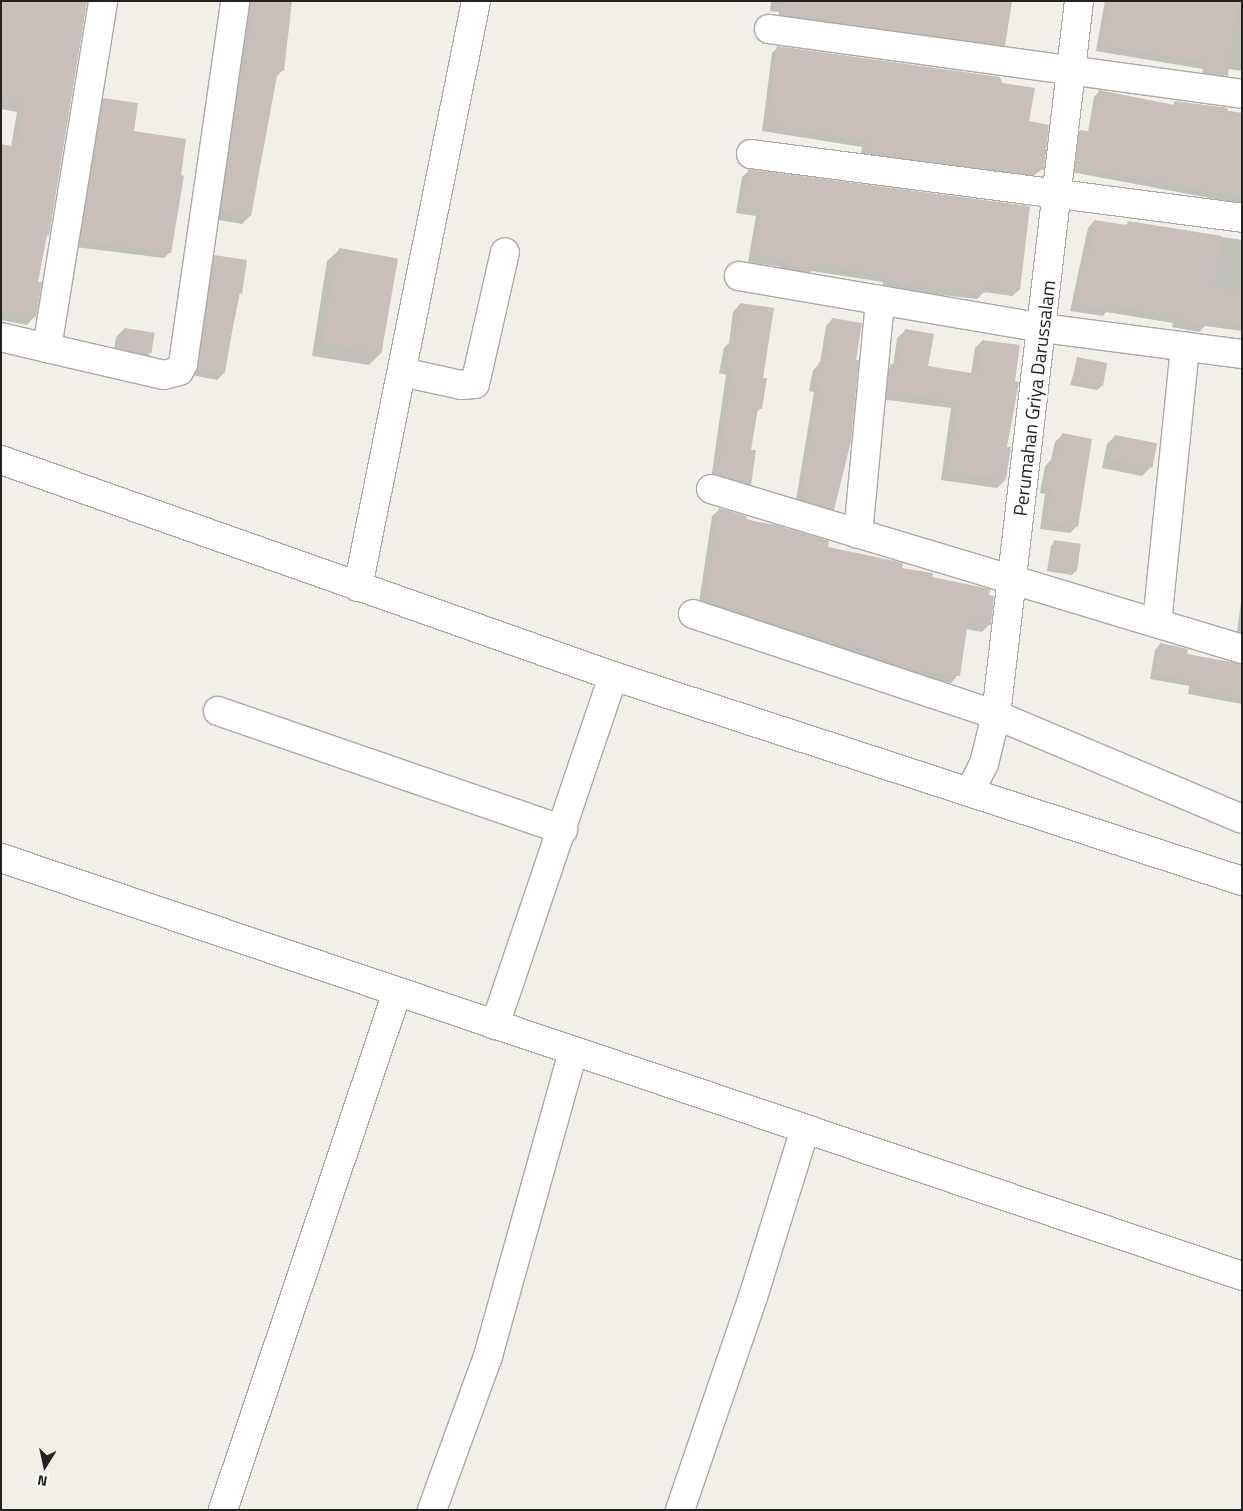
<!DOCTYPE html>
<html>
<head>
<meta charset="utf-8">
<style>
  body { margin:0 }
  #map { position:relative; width:1243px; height:1511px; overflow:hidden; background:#f2efe9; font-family:"Titillium Web",sans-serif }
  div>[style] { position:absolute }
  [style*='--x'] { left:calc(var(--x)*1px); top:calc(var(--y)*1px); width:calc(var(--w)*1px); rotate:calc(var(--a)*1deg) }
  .shadow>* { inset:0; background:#0003 }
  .building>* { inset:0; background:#c7bfb8; transform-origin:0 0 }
  .roads { filter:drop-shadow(1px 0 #a9a9a9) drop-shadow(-1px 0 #a9a9a9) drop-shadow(0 1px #a9a9a9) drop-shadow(0 -1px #a9a9a9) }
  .minor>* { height:28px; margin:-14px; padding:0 14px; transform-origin:14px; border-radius:14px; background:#fff }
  span { translate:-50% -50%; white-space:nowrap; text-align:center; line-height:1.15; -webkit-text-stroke:4.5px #fff; paint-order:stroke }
  .street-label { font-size:19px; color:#222 }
  .frame { position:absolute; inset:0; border:2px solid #222; pointer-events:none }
  .north { position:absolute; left:20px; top:1441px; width:50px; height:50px; -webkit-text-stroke:4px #fff; paint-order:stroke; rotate:190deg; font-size:14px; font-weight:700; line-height:20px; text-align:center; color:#222 }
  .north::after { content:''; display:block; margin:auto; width:18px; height:22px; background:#222; clip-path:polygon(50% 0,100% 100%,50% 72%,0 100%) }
</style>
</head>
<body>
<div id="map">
  <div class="shadow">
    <div style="clip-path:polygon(1px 1px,87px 1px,48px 235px,45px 239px,37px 283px,35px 316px,27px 325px,1px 320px,1px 145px,11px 147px,17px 112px,1px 109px)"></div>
    <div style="clip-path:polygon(244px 1px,290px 1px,283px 70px,275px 78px,250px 216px,242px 224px,213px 219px,245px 31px,240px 30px)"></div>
    <div style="clip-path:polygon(771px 1px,1011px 1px,1004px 45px,999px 51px,778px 20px,779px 12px,770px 11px)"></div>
    <div style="clip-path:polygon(1105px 1px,1242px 1px,1242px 71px,1228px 69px,1221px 81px,1201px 79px,1203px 69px,1096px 51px)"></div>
    <div style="clip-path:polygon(778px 47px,1028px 122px,1042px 169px,1027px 181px,860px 159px,862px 147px,762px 131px,772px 53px)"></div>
    <div style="clip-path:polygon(1100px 91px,1172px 106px,1175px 102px,1242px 113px,1242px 204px,1071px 172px,1075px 136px,1080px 131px,1088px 132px,1094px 97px)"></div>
    <div style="clip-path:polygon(104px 99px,132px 132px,183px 177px,169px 253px,164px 258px,75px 247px,98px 105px)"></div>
    <div style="clip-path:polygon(749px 171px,1029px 207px,1019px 290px,1012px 296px,984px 292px,977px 299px,882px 288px,883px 282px,812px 271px,807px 276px,780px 272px,781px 267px,748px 262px,756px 216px,736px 213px,742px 177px)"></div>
    <div style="clip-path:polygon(1094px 221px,1125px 226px,1128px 223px,1242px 240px,1242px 331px,1205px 326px,1199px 332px,1172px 327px,1173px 323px,1106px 312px,1103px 316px,1070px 311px,1088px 228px)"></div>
    <div style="clip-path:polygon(340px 249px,381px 353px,369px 365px,312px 356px,327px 261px)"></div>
    <div style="clip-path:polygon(215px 256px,246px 261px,224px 373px,217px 380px,192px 375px,208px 263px)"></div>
    <div style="clip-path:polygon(740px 304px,762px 379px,761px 408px,755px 414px,750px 451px,749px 484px,742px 491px,711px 479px,726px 375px,719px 373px,724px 348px,729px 343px,733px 312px)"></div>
    <div style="clip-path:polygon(832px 319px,833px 509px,827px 516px,795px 506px,814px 392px,809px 391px,813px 370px,820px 363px,826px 326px)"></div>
    <div style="clip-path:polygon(124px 329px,150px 355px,142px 363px,113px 357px,116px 337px)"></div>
    <div style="clip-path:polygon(905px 331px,927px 367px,971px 374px,975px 348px,982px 341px,1006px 448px,1010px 448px,1005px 480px,997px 488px,941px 480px,951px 408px,880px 399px,883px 373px,893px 366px,897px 338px)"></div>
    <div style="clip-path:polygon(1078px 359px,1101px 387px,1097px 390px,1070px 385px)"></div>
    <div style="clip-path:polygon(1062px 435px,1077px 526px,1070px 533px,1040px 529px,1045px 494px,1040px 493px,1045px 466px,1051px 460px,1055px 442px)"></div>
    <div style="clip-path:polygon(1115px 436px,1150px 468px,1142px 476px,1102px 468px,1107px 444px)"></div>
    <div style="clip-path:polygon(720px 509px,827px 548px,930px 578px,990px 624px,982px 632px,966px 629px,958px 675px,951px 683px,900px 676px,698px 609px,712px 516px)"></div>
    <div style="clip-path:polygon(1055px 542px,1076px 571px,1072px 575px,1047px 571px,1051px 546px)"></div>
    <div style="clip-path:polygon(1241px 603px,1242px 603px,1242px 641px,1236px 638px)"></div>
    <div style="clip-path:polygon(1160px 644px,1186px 655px,1242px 665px,1242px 704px,1188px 694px,1189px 686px,1150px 679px,1155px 650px)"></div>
  </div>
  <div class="building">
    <div style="clip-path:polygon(1px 1px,87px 1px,49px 236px,47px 235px,38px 282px,42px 282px,36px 317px,1px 311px,1px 144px,17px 147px,24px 104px,1px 99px)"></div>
    <div style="clip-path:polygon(250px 1px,292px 1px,284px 71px,278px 70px,251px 216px,221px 211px,241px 72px,244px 72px,252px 23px,248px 22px)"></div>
    <div style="clip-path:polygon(784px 1px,1012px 1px,1005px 46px,782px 15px)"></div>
    <div style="clip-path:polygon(1109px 1px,1238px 1px,1228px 76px,1206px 73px,1208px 63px,1101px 45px)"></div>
    <div style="clip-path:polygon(777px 46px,1000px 77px,1002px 83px,1035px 88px,1029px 121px,1049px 125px,1044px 170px,1036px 169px,1035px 175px,865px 153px,867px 141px,768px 125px)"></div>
    <div style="clip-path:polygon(1099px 90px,1174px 105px,1174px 101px,1228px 108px,1227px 113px,1242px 115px,1242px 197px,1075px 167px,1080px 130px,1092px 132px)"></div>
    <div style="clip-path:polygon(103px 98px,138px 103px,134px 131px,186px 139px,181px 175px,184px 176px,171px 253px,80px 241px)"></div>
    <div style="clip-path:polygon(748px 169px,1030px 206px,1020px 290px,986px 285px,985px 293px,915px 286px,888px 281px,889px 275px,816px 264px,815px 270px,786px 266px,786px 260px,754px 255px,761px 210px,742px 207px)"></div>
    <div style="clip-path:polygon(1094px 220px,1127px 225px,1128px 221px,1222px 236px,1214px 287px,1242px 291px,1242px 325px,1208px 319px,1207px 326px,1178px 321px,1179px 316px,1111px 306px,1110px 310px,1076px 305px,1082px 266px,1087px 267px)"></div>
    <div style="left:339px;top:248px;width:60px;height:97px;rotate:10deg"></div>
    <div style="clip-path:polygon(214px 255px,247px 260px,242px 294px,238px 293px,225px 373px,198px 369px)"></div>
    <div style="clip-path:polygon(740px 303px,774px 308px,763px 378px,767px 378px,762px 409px,758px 408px,751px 450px,756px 450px,751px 485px,718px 472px,733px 368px,726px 366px,731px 339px,735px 340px)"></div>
    <div style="clip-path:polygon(832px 318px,862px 323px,856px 360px,859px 360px,851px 441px,834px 510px,801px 500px,820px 385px,815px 385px,819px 362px,824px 363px)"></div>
    <div style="left:124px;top:328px;width:31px;height:21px;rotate:9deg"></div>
    <div style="clip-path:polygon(905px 329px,934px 334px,928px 366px,977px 374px,982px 340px,1020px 345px,1015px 381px,1019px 382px,1007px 447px,1011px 447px,1006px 479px,948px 473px,958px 401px,887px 392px,890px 364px,898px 365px)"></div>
    <div style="left:1077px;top:357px;width:31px;height:24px;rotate:11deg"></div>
    <div style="clip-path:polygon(1062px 433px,1092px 439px,1078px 527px,1046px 522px,1051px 487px,1046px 486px,1052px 458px,1056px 458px)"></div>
    <div style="left:1115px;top:435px;width:43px;height:25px;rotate:11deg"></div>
    <div style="clip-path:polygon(719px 508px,746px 516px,747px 520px,776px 525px,829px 541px,828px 547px,895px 561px,903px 563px,902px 568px,933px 573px,932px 577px,990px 589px,989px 595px,994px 596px,991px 625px,968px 621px,960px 676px,908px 669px,891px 663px,891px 661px,859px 653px,860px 647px,826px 642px,826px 639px,751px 617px,752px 614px,705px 601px)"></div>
    <div style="left:1054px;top:540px;width:27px;height:28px;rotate:8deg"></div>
    <div style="clip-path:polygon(1160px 643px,1188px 649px,1187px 654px,1242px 664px,1242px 697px,1193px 689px,1194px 681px,1155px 674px)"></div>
  </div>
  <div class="roads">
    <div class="minor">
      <div style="--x:769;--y:29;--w:477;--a:7.8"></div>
      <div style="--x:751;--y:154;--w:495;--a:7.4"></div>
      <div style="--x:739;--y:276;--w:307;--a:9.7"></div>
      <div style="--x:1042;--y:328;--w:202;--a:7.4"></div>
      <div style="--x:1;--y:337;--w:47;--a:13.4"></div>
      <div style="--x:47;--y:348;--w:351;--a:-80.8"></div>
      <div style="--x:47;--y:348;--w:120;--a:13"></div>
      <div style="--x:164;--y:375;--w:16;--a:-15"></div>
      <div style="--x:179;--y:371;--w:8;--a:-60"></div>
      <div style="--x:183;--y:364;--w:367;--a:-81.8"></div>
      <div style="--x:402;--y:372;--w:60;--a:12.4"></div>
      <div style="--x:461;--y:385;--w:14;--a:-4"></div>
      <div style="--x:475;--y:384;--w:135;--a:-77.2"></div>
      <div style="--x:1;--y:460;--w:649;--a:19.44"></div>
      <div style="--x:613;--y:676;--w:662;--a:18.05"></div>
      <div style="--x:711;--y:489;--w:555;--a:16.77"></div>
      <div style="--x:858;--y:534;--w:235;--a:-84.6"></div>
      <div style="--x:358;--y:587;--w:598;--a:-78.61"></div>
      <div style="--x:693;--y:614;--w:319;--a:18.4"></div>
      <div style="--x:996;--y:715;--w:267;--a:22.9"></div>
      <div style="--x:1157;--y:623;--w:278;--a:-84.2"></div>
      <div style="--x:218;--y:711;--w:365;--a:19"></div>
      <div style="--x:970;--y:791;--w:30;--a:-63"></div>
      <div style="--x:984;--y:764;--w:50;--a:-76.2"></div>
      <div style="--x:996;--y:715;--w:719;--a:-83.37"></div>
      <div style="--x:1;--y:858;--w:1310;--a:18.61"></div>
      <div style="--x:495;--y:1025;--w:368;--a:-71.3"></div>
      <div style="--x:223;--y:1510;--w:546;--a:-71.43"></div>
      <div style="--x:432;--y:1510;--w:164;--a:-70"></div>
      <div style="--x:488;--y:1356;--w:317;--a:-74.4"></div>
      <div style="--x:680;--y:1510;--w:225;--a:-71.1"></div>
      <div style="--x:753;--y:1297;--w:176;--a:-72.8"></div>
    </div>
  </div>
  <div class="street-label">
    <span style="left:1034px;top:398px;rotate:-83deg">Perumahan Griya Darussalam</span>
  </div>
  <div class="frame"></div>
  <div class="north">N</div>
</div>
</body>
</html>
